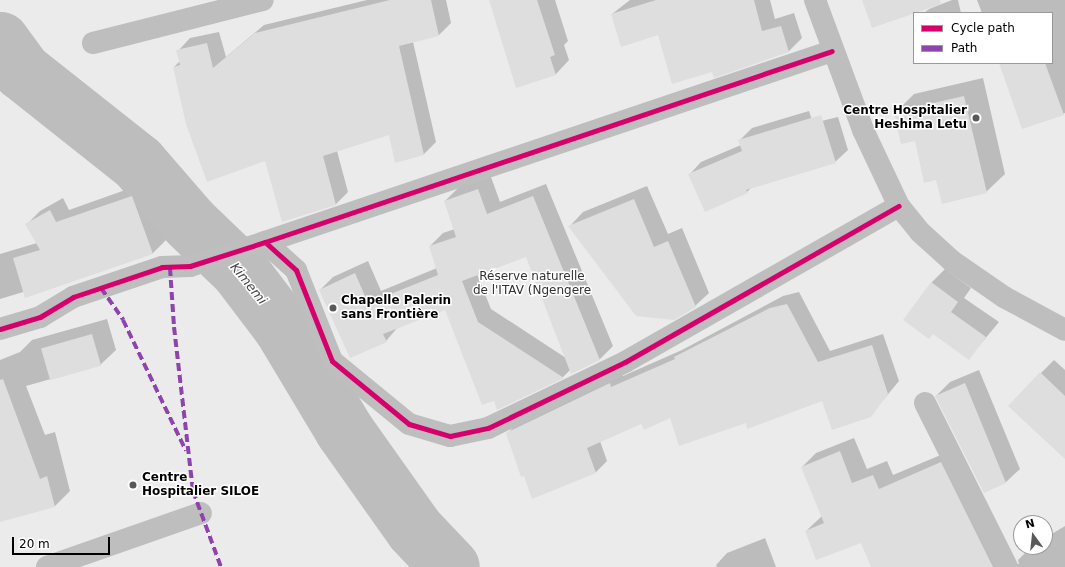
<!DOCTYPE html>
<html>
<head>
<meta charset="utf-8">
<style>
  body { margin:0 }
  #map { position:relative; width:1065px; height:567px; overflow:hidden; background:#fff; font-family:"DejaVu Sans",sans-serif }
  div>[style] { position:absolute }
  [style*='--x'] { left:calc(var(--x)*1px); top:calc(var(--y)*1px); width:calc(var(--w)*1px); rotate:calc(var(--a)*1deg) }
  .green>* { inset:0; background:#ebebeb }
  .shadow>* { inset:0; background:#0003 }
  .river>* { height:59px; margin:-29.5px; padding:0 29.5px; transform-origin:29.5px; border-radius:29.5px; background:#bdbdbd }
  .building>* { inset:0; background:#dedede; transform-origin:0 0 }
  .minor>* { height:22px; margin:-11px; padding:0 11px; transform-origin:11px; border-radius:11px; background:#bebebe }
  .quiet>* { height:4px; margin-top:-2px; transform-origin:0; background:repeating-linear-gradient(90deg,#8e44ad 0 8px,transparent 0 12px) }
  .cycleway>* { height:5px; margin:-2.5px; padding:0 2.5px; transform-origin:2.5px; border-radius:2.5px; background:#d6006c }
  .dots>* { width:11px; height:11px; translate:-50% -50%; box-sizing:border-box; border:2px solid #fff; border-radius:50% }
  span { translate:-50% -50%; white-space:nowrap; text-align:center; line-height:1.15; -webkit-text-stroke:3px #fff; paint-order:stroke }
  .poi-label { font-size:12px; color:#000; font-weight:700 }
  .right { translate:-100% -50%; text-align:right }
  .left { translate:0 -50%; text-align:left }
  .park-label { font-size:12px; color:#313131 }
  .water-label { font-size:13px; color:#424242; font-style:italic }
  .legend { position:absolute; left:913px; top:12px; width:140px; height:52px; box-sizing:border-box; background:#fff; border:1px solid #999; margin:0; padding:5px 7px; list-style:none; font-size:12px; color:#000 }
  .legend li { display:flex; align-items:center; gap:8px; height:20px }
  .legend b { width:20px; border:1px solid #999 }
  .north { position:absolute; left:1013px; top:515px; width:40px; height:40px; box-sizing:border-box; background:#fff; border:1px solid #999; border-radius:50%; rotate:345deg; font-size:11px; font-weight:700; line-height:16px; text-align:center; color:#000 }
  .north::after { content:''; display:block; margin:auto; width:14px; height:18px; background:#595959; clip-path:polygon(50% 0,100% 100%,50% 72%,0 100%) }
  .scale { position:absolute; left:12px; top:537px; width:98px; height:18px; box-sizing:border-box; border:2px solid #000; border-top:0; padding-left:5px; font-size:12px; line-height:14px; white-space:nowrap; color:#000; -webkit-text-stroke:3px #fff; paint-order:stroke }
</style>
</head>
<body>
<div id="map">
  <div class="green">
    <div style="clip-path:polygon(evenodd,0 0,1065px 0,1065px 567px,0 567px,0 0,914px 13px,1052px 13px,1052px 63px,914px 63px,914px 13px,0 0,1021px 523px,1045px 523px,1045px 547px,1021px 547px,1021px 523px)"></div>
  </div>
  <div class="shadow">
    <div style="clip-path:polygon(367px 0,446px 0,451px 23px,439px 35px,413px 42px,436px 142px,424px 154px,396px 161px,390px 134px,337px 151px,348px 192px,336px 204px,282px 220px,266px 160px,174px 67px,180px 61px,178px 51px,190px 38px,219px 32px,226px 57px,264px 25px)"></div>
    <div style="clip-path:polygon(490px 0,555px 0,568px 41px,564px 45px,569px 60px,556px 74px,517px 87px)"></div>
    <div style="clip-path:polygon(630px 0,770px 0,775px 19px,794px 13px,802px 38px,789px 51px,713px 71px,659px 34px,612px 14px)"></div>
    <div style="clip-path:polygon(952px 0,958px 0,961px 13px,924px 13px,929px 9px)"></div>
    <div style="clip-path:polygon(977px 0,1065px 0,1065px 113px,1023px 128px,1000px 63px,1052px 63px,1052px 13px,982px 13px)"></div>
    <div style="clip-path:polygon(983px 78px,1005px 174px,986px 192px,937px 178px,915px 140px,895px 113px,914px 94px)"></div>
    <div style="clip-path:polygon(809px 111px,813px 123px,838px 117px,848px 150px,835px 162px,751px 188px,747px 192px,689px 175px,701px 162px,741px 145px,740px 140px,752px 128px)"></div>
    <div style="clip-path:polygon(evenodd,491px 177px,500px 202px,546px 184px,613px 346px,600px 359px,570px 370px,563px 377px,498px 408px,445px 308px,398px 327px,386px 341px,320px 290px,333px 277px,368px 261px,381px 291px,437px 268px,430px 246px,443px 233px,455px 229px,445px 201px,458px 188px,491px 177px,527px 256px,566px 358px,491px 309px,477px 274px,527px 256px)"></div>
    <div style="clip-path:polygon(145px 183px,166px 240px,153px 253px,0 299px,0 254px,37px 243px,27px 224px,40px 211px,63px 198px,69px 210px)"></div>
    <div style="clip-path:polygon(647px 186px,668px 234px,682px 228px,709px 293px,695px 306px,570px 226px,583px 212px)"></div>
    <div style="clip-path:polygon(945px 269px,971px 288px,964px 298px,999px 322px,969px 358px,931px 283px)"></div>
    <div style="clip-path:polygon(799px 292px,830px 351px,883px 334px,899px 381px,870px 416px,823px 399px,746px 422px,671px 416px,641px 423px,600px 441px,607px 461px,595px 473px,507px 434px,518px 422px,621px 372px,623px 376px,682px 350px,783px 296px)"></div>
    <div style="clip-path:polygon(107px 319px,116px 350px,100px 365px,26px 386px,45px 435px,55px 432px,70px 491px,55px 506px,0 521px,0 360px,20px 352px,32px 340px)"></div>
    <div style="clip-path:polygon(1054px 360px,1065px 370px,1065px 447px,1041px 373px)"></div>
    <div style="clip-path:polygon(979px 370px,1020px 469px,1006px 482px,984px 491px,936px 396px,950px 382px)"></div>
    <div style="clip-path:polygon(854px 438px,867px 469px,887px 461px,893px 475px,955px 449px,1015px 564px,1019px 564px,1018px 560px,1031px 547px,1045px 547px,1045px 538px,1065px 526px,1065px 567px,872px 567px,861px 542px,806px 531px,822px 516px,802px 467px,816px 453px)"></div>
    <div style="clip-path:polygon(765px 538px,776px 567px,717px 567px,716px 565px,727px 553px)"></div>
  </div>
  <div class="river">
    <div style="--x:0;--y:41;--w:37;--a:54"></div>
    <div style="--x:22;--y:71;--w:148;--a:38.4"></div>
    <div style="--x:138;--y:163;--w:79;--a:49.1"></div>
    <div style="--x:190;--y:223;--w:68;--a:43.8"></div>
    <div style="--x:239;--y:270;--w:73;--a:52.8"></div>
    <div style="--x:283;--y:328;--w:119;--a:59.1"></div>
    <div style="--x:344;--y:430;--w:121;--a:54.7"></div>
    <div style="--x:414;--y:529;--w:52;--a:46.5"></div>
  </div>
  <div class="building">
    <div style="clip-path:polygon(390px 0,431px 0,439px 36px,399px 46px,424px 155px,395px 163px,389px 135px,323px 156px,336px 205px,282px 222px,265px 161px,207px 182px,186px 124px,173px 67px,180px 65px,176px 50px,207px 43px,213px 68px,255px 33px)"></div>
    <div style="clip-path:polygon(489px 0,537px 0,555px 55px,550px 57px,556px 75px,516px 88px)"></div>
    <div style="clip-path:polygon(656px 0,754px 0,762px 31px,781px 26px,789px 52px,714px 78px,712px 72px,672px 84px,658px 35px,621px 47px,611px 14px)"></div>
    <div style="clip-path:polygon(862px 0,940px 0,941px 4px,872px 28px)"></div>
    <div style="clip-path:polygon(999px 63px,1045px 63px,1064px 115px,1022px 129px)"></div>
    <div style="clip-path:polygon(964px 96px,987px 193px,942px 204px,936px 180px,924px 183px,915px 141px,901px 144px,894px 112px)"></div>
    <div style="clip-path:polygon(821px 115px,836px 163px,746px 190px,748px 193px,705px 212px,688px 174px,742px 151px,738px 140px)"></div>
    <div style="clip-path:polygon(478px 189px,487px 214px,533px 196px,600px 360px,571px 374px,526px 257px,462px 281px,478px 322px,564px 378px,497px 410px,494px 401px,482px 405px,445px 310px,383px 334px,387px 342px,350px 358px,319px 290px,355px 273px,368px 303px,438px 275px,429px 246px,456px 237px,444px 201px)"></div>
    <div style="clip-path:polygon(132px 196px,153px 254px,25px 298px,13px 258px,40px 250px,25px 224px,50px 210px,56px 222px)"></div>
    <div style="clip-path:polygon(634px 199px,654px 247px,668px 241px,696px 307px,674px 320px,636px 316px,568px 226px)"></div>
    <div style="clip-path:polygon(931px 282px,958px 302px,951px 312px,986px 337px,969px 360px,933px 334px,929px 339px,903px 320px)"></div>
    <div style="clip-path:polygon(787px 304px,818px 362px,872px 345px,888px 394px,871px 417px,832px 430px,822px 401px,747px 429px,746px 423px,679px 446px,670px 418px,644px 430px,641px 424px,587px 448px,596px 473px,532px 499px,524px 476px,521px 477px,506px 433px,610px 383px,611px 387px,675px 359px,674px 357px,770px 308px)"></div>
    <div style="left:92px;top:334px;width:33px;height:53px;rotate:74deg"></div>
    <div style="clip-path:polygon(1040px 372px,1065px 396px,1065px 459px,1008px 406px)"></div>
    <div style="clip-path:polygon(3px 379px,40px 479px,47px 476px,55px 507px,0 522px,0 380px)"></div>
    <div style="clip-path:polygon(965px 383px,1006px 483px,984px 493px,935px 396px)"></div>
    <div style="clip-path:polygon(840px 451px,852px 483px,873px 475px,879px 489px,941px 462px,993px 567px,871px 567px,861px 543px,816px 560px,805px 531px,824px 523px,801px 467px)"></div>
  </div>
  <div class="minor">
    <div style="--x:815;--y:0;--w:139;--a:69.7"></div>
    <div style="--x:863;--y:130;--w:84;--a:64.7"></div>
    <div style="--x:899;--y:206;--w:33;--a:51"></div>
    <div style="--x:920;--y:232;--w:43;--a:42.2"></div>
    <div style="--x:952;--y:261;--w:63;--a:34.7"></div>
    <div style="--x:1004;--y:297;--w:69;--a:28.4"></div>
    <div style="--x:93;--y:43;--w:175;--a:-14.2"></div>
    <div style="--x:265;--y:242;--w:42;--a:42.1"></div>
    <div style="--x:296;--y:270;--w:98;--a:68.4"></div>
    <div style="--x:332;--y:361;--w:99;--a:39.3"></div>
    <div style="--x:409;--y:424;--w:43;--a:16.3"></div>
    <div style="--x:450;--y:436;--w:39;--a:-12"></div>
    <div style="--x:488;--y:428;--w:152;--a:-25.7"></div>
    <div style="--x:625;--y:362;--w:315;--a:-29.7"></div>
    <div style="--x:0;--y:329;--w:42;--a:-16.7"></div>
    <div style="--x:40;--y:317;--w:39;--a:-31"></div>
    <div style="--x:73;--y:297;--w:94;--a:-18.6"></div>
    <div style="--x:162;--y:267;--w:28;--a:-2"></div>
    <div style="--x:190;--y:266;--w:79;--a:-17.7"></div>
    <div style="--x:265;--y:242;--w:598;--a:-18.62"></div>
    <div style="--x:925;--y:403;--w:183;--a:63.4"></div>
    <div style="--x:47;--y:567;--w:163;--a:-19.3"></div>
  </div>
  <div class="quiet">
    <div style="--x:170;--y:268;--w:59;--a:86.1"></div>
    <div style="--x:174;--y:327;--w:165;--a:83.4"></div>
    <div style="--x:193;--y:491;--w:81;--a:69.8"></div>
    <div style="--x:101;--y:288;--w:39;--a:55"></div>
    <div style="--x:123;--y:320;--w:145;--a:64.3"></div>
  </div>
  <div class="cycleway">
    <div style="--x:265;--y:242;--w:42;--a:42.1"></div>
    <div style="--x:296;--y:270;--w:98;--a:68.4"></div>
    <div style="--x:332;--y:361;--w:99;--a:39.3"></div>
    <div style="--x:409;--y:424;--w:43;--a:16.3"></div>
    <div style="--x:450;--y:436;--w:39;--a:-12"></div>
    <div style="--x:488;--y:428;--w:152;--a:-25.7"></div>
    <div style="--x:625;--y:362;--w:315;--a:-29.7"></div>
    <div style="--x:0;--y:329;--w:42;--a:-16.7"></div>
    <div style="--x:40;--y:317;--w:39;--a:-31"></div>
    <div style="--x:73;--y:297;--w:94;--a:-18.6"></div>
    <div style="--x:162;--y:267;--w:28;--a:-2"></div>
    <div style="--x:190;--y:266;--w:79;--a:-17.7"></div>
    <div style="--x:265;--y:242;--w:598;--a:-18.62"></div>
  </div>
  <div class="dots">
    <div style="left:976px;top:118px;background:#595959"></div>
    <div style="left:333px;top:308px;background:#595959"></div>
    <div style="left:133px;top:485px;background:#595959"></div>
  </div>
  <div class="poi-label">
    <span class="right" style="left:967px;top:118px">Centre Hospitalier<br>Heshima Letu</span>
    <span class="left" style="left:341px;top:308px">Chapelle Palerin<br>sans Frontière</span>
    <span class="left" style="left:142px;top:485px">Centre<br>Hospitalier SILOE</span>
  </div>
  <div class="park-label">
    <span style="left:532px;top:284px">Réserve naturelle<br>de l'ITAV (Ngengere</span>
  </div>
  <div class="water-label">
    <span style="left:248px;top:284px;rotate:51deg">Kimemi</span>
  </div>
  <ul class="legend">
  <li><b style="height:5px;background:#d6006c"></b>Cycle path</li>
  <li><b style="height:5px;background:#8e44ad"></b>Path</li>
  </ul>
  <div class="north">N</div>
  <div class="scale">20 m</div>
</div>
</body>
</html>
